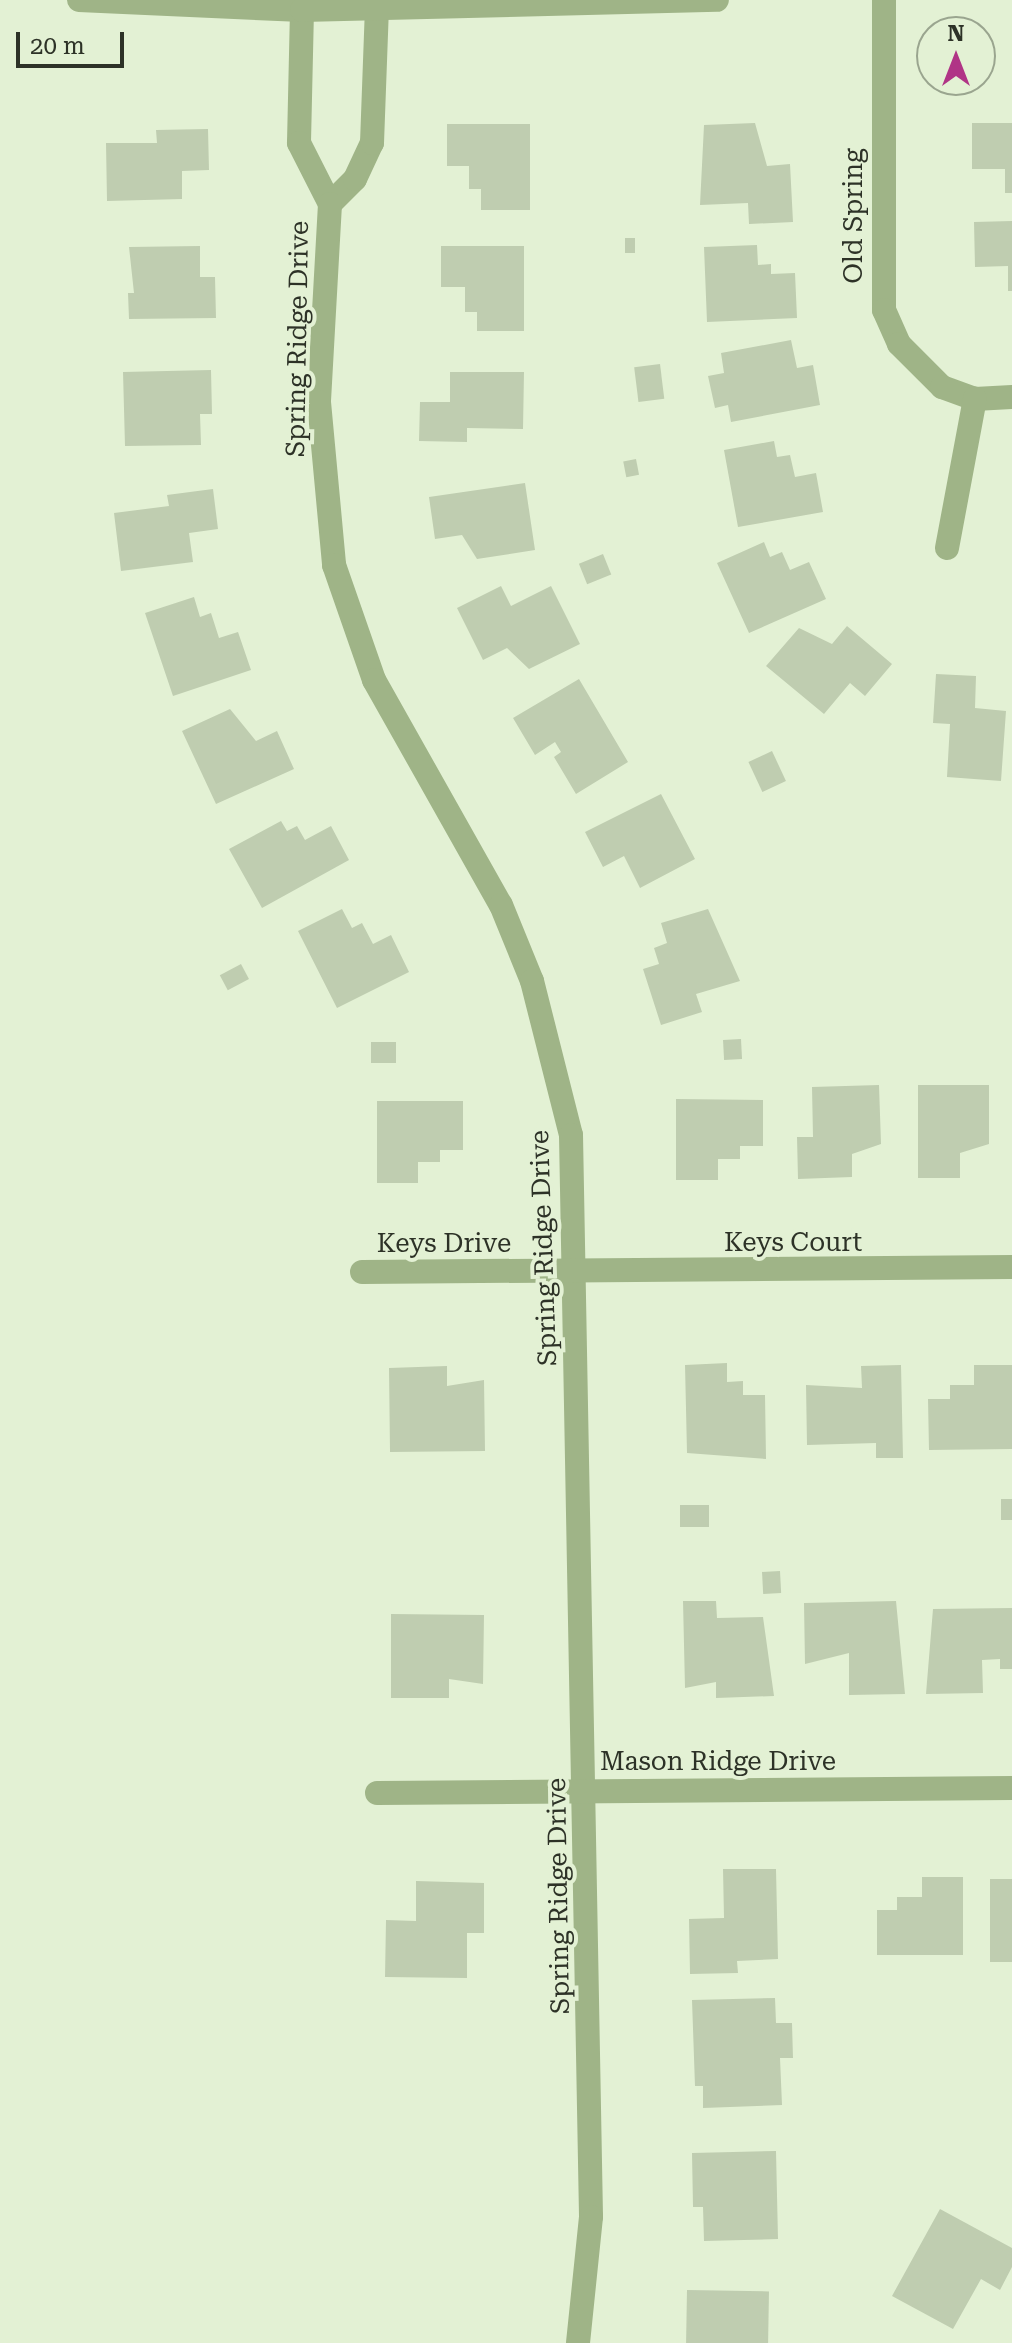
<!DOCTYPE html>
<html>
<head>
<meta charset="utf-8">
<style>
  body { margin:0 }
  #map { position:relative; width:1012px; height:2343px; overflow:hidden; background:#e3f1d4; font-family:"Roboto Serif",serif }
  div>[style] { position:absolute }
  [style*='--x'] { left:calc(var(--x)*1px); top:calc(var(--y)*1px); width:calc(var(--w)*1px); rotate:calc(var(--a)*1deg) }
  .building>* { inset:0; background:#bfcdb0; transform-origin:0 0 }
  .minor>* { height:24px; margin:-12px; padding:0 12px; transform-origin:12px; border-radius:12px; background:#9fb487 }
  .tertiary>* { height:24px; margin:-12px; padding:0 12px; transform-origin:12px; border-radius:12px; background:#9fb487 }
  span { translate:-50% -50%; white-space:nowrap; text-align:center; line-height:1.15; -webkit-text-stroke:8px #e3f1d4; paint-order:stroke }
  .street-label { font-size:26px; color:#2d3227 }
  .north { position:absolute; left:916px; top:16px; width:80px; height:80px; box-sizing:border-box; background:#e3f1d4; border:2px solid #9aa58f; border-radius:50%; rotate:0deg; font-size:22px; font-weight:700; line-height:32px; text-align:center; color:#2d3227 }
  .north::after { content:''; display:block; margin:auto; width:28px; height:36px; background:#b03486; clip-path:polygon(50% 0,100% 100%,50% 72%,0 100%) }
  .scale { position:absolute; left:16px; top:32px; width:108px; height:36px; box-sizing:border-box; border:4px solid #2d3227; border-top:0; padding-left:10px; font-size:24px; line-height:28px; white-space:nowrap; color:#2d3227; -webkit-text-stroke:6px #e3f1d4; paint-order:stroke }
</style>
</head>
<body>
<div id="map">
  <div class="building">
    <div style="clip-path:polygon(755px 123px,767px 166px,790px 164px,793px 222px,749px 224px,748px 203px,700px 205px,704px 125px)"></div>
    <div style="clip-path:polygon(972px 123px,1012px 123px,1012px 193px,1005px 193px,1005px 169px,972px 169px)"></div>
    <div style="clip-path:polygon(447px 124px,530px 124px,530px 210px,481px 210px,481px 189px,469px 189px,469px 166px,447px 166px)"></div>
    <div style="clip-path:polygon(208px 129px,209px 170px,182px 171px,182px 199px,107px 201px,106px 143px,157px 143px,156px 130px)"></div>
    <div style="clip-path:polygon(1012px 221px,1012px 291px,1008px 291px,1008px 266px,975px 267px,974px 222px)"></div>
    <div style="left:625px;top:238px;width:10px;height:15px"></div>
    <div style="clip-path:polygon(757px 245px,758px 265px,771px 264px,771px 274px,795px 273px,797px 318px,707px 322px,704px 247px)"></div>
    <div style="clip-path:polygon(200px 246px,200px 277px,215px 277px,216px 318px,129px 319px,128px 293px,134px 293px,129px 247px)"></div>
    <div style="clip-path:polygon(441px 246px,524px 246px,524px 331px,477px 331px,477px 312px,465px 312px,465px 287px,441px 287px)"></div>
    <div style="clip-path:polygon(791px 340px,797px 368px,813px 365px,820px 405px,731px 422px,728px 405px,715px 408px,708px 376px,724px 373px,721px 353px)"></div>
    <div style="left:660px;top:364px;width:35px;height:26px;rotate:83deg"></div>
    <div style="clip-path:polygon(211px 370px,212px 414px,200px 414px,201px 445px,125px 446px,123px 372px)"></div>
    <div style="clip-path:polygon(450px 372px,524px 372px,523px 429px,467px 428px,467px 442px,419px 441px,420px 402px,450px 402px)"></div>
    <div style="clip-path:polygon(774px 441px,777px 457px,790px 455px,795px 477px,816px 473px,823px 512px,738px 527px,724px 450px)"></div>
    <div style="left:636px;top:459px;width:16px;height:13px;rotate:79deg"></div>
    <div style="clip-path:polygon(525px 483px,535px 550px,477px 559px,462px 535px,435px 539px,429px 497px)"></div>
    <div style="clip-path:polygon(213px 489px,218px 529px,189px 533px,193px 562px,121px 571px,114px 513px,169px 506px,167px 495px)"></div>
    <div style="clip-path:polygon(764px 542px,770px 557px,782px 552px,790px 570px,809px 562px,826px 599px,749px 633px,717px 563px)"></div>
    <div style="left:603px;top:554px;width:22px;height:26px;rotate:68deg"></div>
    <div style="clip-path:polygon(501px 586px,511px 606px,551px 586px,580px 644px,529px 669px,507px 648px,483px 660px,457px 608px)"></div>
    <div style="clip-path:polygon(194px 597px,200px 617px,211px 613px,219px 638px,238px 632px,251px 670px,173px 696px,145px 613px)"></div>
    <div style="clip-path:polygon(847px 626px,892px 664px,865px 696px,850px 683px,824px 714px,766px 666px,799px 628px,832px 644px)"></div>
    <div style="clip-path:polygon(936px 674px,976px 676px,975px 708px,1006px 711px,1001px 781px,947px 777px,950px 724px,933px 723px)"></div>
    <div style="clip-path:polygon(579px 679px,628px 762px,576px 794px,554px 757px,561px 752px,555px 742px,535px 755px,513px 718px)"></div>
    <div style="clip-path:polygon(230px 709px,256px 741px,277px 731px,294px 769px,216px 804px,182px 731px)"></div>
    <div style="left:772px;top:751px;width:33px;height:26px;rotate:65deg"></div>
    <div style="clip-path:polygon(661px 794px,695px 859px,640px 888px,624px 856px,603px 867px,585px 832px)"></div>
    <div style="clip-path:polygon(281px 821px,287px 831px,297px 826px,305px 840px,331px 826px,349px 860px,262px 908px,229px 849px)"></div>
    <div style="clip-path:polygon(342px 909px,352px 928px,362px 923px,373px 944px,391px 935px,409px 972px,337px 1008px,298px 931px)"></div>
    <div style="clip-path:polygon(708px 909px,740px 981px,696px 994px,702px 1012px,661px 1025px,643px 969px,659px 964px,654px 948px,667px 943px,661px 923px)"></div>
    <div style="left:241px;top:964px;width:17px;height:24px;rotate:62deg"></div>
    <div style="left:741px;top:1039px;width:20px;height:18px;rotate:87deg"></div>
    <div style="left:371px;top:1042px;width:25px;height:21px"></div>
    <div style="clip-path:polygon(879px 1085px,881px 1144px,852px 1154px,852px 1177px,798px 1179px,797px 1137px,813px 1137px,812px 1087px)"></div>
    <div style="clip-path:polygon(918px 1085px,989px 1085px,989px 1144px,960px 1153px,960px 1178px,918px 1178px)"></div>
    <div style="clip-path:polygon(676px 1099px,763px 1100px,763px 1146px,740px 1146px,740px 1159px,718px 1159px,718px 1180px,676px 1180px)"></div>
    <div style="clip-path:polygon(377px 1101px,463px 1101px,463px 1150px,440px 1150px,440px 1162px,418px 1162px,418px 1183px,377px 1183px)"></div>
    <div style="clip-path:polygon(727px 1363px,727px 1382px,743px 1381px,743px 1395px,765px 1395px,766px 1459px,687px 1453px,685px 1365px)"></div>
    <div style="clip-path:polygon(901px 1365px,903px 1458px,876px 1458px,876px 1443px,807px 1445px,806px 1385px,862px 1388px,861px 1366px)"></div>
    <div style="clip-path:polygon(974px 1365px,1012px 1365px,1012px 1449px,929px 1450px,928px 1399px,950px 1399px,950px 1385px,974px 1385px)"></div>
    <div style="clip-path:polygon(447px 1366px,447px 1386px,484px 1380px,485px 1451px,390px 1452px,389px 1368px)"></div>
    <div style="left:1001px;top:1499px;width:11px;height:21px"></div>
    <div style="left:680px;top:1505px;width:29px;height:22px"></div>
    <div style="left:780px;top:1571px;width:22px;height:18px;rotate:87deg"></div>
    <div style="clip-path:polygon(683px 1601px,716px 1601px,717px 1618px,763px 1617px,774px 1696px,716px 1698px,716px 1682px,685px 1688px)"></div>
    <div style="clip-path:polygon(896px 1601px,905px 1694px,849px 1695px,849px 1653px,805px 1664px,804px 1603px)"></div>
    <div style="clip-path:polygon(1012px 1608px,1012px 1669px,1000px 1669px,1000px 1659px,982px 1660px,983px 1693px,926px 1694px,933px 1609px)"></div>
    <div style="clip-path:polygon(391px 1614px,484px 1615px,483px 1684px,449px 1679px,449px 1698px,391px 1698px)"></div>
    <div style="clip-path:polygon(723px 1869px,776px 1869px,778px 1959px,737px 1961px,738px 1973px,690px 1974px,689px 1919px,724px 1918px)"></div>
    <div style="clip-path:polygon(922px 1877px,963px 1877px,963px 1955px,877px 1955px,877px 1910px,897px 1910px,897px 1897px,922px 1897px)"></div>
    <div style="left:1012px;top:1879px;width:83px;height:22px;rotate:90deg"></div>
    <div style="clip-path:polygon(416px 1881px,484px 1883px,484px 1933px,467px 1933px,467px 1978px,385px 1977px,386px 1920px,416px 1921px)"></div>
    <div style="clip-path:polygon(775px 1998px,776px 2023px,792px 2023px,793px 2058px,780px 2058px,782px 2105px,703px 2108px,703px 2086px,695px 2086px,692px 2000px)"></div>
    <div style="clip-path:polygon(776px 2151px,778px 2239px,704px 2241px,703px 2207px,693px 2207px,692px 2153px)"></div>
    <div style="clip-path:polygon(940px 2209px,1012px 2248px,1012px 2267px,1000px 2290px,981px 2279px,953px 2329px,892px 2296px)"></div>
    <div style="left:687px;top:2290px;width:82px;height:53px;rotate:1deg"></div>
  </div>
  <div class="minor">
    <div style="--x:884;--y:0;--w:310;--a:90"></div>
    <div style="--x:884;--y:310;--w:37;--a:66"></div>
    <div style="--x:899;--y:344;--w:61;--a:45"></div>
    <div style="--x:942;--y:387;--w:35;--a:20"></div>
    <div style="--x:975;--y:399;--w:37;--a:-3"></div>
    <div style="--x:302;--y:10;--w:133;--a:91.3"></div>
    <div style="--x:299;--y:143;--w:68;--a:63.1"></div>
    <div style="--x:330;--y:204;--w:35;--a:-45"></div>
    <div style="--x:355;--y:179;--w:40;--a:-65"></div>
    <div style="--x:372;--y:143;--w:135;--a:-87.9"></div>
    <div style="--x:330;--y:204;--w:198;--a:93.2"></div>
    <div style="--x:319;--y:402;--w:164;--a:84.7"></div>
    <div style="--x:334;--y:565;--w:122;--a:70.8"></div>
    <div style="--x:374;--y:680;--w:258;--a:60.6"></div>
    <div style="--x:501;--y:905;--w:82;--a:67.8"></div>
    <div style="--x:532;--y:981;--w:159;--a:75.8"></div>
    <div style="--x:571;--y:1135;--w:1082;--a:88.94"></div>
    <div style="--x:591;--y:2217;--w:127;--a:95.9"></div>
    <div style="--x:947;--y:548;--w:152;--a:-79.4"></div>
    <div style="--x:362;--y:1272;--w:650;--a:-0.44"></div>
    <div style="--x:377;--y:1793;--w:635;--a:-0.45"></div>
  </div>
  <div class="tertiary">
    <div style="--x:79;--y:0;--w:223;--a:2.6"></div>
    <div style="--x:302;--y:10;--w:415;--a:-1.4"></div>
  </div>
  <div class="street-label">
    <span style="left:854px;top:216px;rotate:-90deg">Old Spring</span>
    <span style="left:298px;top:339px;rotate:-89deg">Spring Ridge Drive</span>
    <span style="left:793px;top:1243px">Keys Court</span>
    <span style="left:444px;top:1244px">Keys Drive</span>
    <span style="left:544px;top:1248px;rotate:-92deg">Spring Ridge Drive</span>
    <span style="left:718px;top:1762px">Mason Ridge Drive</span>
    <span style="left:559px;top:1896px;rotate:-91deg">Spring Ridge Drive</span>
  </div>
  <div class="north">N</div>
  <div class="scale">20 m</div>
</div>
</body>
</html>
